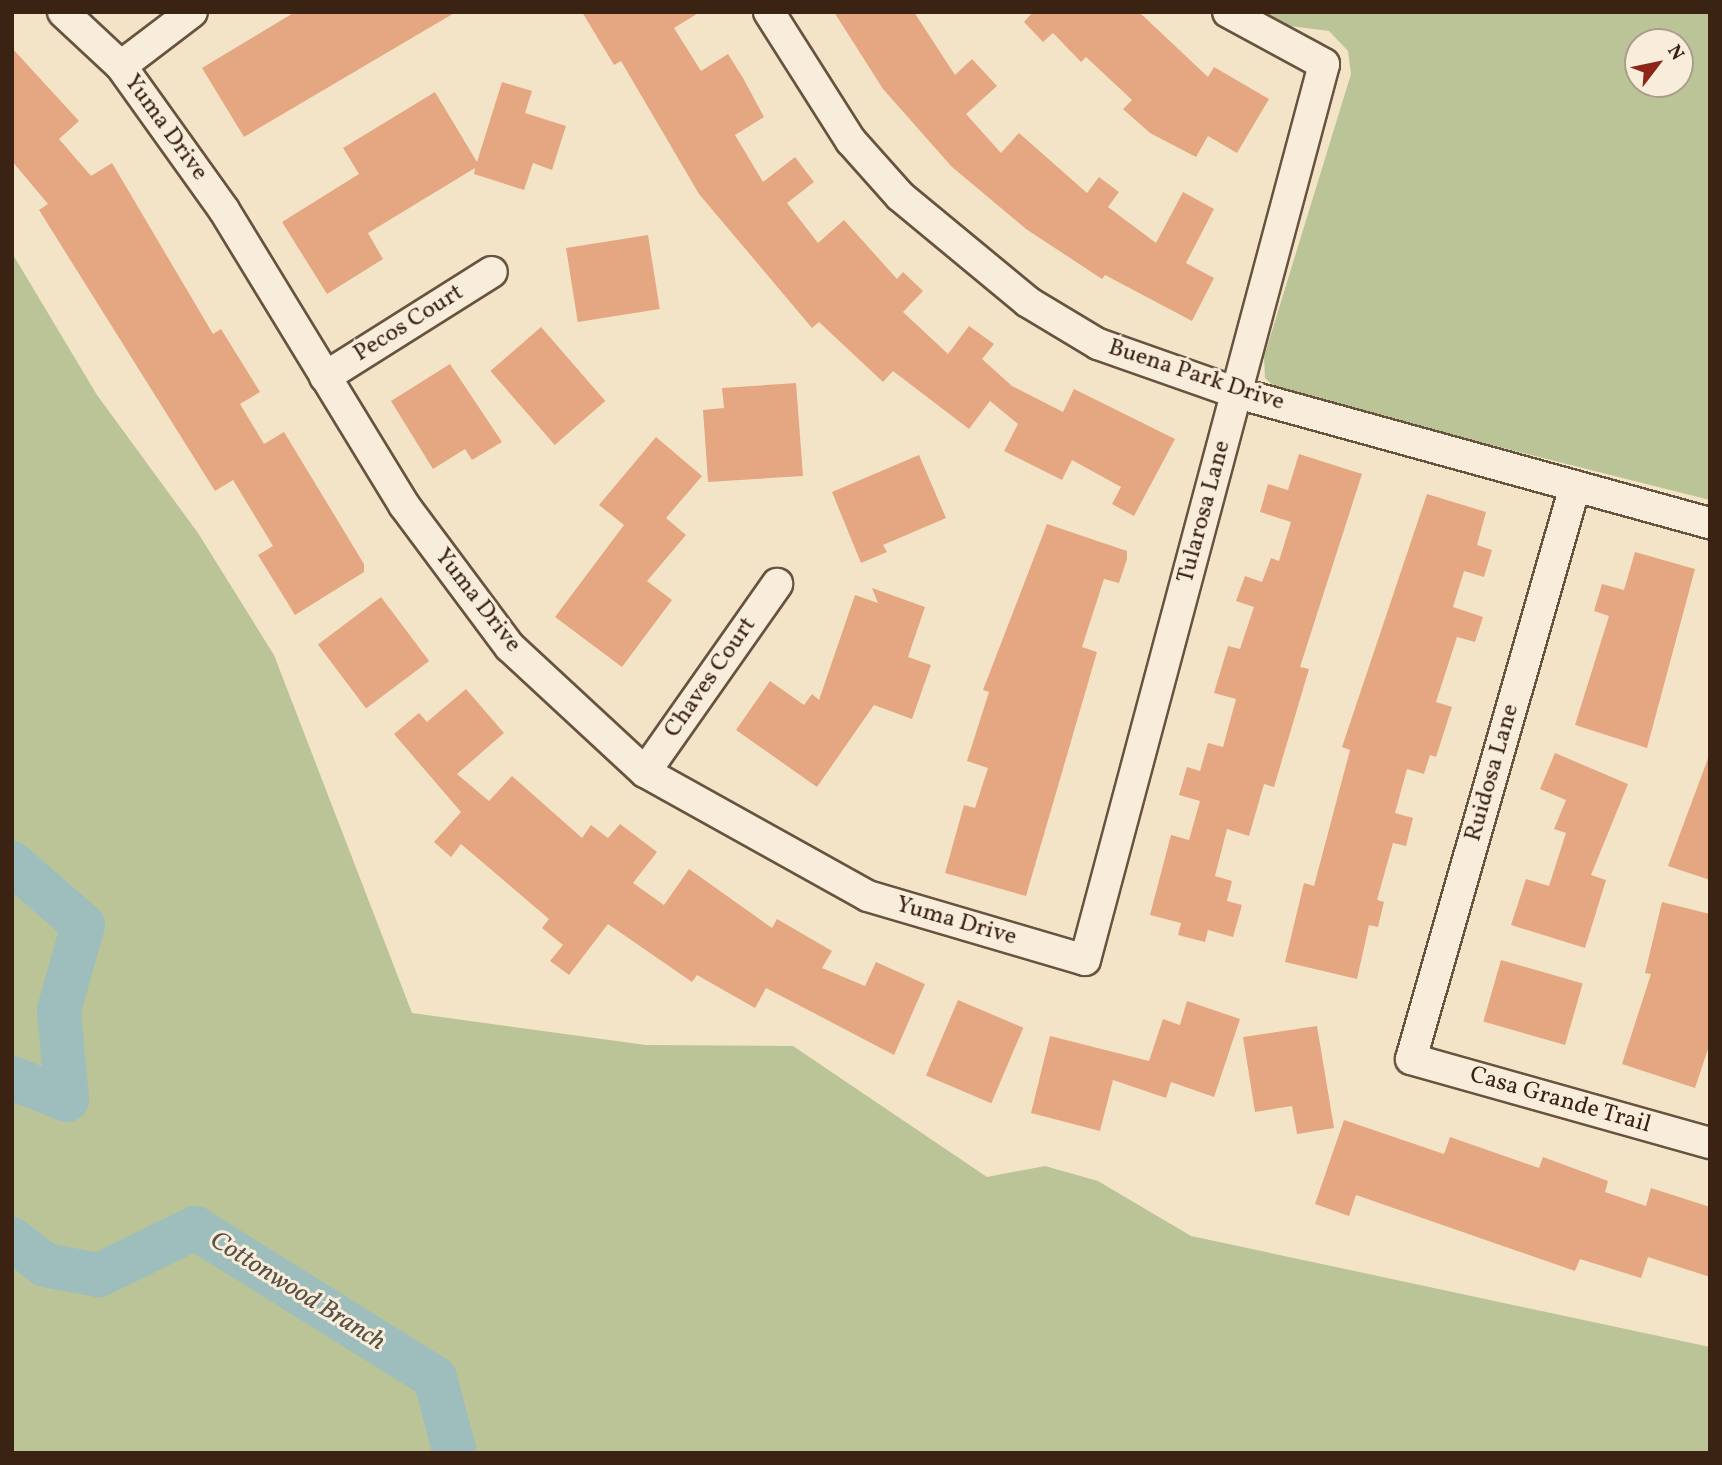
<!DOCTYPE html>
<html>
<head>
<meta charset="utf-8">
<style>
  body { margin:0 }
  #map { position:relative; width:1722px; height:1465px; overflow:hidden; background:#f4e4c7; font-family:Vollkorn,serif }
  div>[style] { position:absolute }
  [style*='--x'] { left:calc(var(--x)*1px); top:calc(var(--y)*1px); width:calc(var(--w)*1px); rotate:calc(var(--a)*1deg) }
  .green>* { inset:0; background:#bac497 }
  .river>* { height:44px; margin:-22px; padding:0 22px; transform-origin:22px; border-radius:22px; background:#9ebdbd }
  .building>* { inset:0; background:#e5a782; transform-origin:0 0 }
  .roads { filter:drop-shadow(2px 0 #68533f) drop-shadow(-2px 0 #68533f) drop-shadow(0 2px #68533f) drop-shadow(0 -2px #68533f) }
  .minor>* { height:30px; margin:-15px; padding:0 15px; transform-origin:15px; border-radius:15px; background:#f8eddb }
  span { translate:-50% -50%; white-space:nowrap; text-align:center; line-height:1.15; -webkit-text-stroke:6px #f8eddb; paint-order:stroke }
  .street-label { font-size:24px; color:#3a2312 }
  .water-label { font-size:26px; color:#585145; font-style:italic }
  .frame { position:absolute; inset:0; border:14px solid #3a2312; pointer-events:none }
  .north { position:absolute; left:1624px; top:28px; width:70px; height:70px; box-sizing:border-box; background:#f8eddb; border:2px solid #ac9c8b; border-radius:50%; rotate:58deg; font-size:19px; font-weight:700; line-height:28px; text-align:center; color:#3a2312 }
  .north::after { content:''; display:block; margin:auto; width:24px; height:32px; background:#8f2418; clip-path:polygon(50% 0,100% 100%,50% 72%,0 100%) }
</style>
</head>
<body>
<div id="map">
  <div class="green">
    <div style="clip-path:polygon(evenodd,1258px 12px,1710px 12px,1710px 500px,1281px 392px,1265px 378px,1264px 357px,1351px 74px,1348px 51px,1329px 31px,1282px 25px,1258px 12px,1638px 42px,1680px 42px,1680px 84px,1638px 84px,1638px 42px)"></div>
    <div style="clip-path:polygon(12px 253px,97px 395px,198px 533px,274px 655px,412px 1013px,646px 1045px,793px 1046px,987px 1177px,1045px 1166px,1098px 1181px,1191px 1236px,1710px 1347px,1710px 1453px,12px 1453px)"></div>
  </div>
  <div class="river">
    <div style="--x:12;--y:863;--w:94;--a:41.1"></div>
    <div style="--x:83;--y:925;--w:88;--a:105.8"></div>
    <div style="--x:59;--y:1010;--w:90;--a:84.9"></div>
    <div style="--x:67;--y:1100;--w:59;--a:-158.2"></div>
    <div style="--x:12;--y:1239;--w:42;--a:38.2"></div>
    <div style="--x:45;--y:1265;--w:55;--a:10.5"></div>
    <div style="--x:99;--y:1275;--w:107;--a:-26.1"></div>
    <div style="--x:195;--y:1228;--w:283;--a:32"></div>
    <div style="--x:435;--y:1378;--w:78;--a:75.1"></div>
  </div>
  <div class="building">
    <div style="clip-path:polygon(295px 12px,456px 12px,244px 137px,202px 68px)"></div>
    <div style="clip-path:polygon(582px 12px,700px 12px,674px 28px,701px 71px,728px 54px,743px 78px,764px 117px,735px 135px,763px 182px,795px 157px,814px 182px,787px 203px,818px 243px,844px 220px,897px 279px,903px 272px,923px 291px,903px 312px,948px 354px,969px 326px,994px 344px,982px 359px,1012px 386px,1063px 412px,1074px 389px,1175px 439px,1134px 516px,1112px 504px,1121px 487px,1072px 460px,1062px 480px,1004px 451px,1018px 424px,990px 401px,969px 429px,893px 371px,883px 382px,819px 322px,812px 328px,699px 194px,621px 61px,614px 65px)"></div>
    <div style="clip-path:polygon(834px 12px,914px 12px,955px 75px,972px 59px,997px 86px,966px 114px,1001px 153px,1019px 133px,1087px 193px,1099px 177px,1119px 192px,1108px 207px,1156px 243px,1183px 192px,1214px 209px,1186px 263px,1214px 278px,1192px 321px,1105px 275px,1102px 279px,1026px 229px,952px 167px,883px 89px)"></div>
    <div style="clip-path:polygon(1033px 12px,1139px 12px,1208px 77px,1214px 67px,1269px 99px,1237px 153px,1208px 136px,1196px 157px,1150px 133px,1123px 109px,1132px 100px,1086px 57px,1081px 62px,1053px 33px,1043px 42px,1024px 22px)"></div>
    <div style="clip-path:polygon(12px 48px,79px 121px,59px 139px,91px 176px,112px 163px,213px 334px,221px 329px,260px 392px,240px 404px,264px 444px,284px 432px,364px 564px,364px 572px,295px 615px,258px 555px,273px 546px,233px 480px,215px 491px,39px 210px,48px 204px,12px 161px)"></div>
    <div style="clip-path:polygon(502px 82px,532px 91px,525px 113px,566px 126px,552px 170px,533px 163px,524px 190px,474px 174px,475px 168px,368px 233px,383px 259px,327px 294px,282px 222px,359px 174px,343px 148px,435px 92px,477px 162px)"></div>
    <div style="left:648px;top:235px;width:75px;height:83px;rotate:81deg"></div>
    <div style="left:541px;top:327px;width:98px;height:67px;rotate:49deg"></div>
    <div style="clip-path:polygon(450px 364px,502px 442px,472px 460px,465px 449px,433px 469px,391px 401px)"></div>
    <div style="clip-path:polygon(796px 383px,803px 476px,708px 482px,703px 410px,724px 408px,722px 388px)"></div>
    <div style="clip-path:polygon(656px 437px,702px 476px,666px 518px,686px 535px,647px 581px,672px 600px,622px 667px,555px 617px,624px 525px,599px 505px)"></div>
    <div style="clip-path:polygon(1299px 454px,1362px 474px,1300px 667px,1309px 669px,1274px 787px,1264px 784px,1249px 836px,1227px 829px,1215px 876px,1232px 881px,1227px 901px,1242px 905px,1233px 937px,1208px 930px,1205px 942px,1178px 935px,1181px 923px,1150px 915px,1171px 835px,1189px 840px,1200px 801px,1179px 795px,1187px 767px,1200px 771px,1208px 743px,1223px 747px,1236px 699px,1214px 693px,1228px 646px,1240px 649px,1254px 607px,1236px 601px,1245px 576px,1262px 582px,1271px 558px,1279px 561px,1291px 522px,1260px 512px,1268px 484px,1288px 490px)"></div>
    <div style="clip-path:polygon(919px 455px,946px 518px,883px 545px,887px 552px,861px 563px,832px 492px)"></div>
    <div style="clip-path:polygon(1427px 494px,1486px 512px,1477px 545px,1492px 550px,1484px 577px,1464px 571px,1453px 607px,1483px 617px,1475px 642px,1457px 637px,1436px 702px,1452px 707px,1436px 757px,1430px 755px,1424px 774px,1407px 769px,1395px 813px,1413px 818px,1406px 846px,1393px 843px,1377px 900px,1384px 902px,1378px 927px,1369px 925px,1357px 979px,1285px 962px,1304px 883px,1314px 886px,1350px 750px,1342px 747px)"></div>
    <div style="clip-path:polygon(1047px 524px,1127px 551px,1127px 559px,1119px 583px,1104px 579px,1082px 647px,1097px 652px,1026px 896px,945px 873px,964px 805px,975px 808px,988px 768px,967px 761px,989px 692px,983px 690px)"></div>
    <div style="clip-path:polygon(1635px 552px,1695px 569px,1647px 748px,1575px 725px,1609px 616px,1594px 611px,1602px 584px,1624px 590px)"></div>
    <div style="clip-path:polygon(872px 588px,925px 607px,908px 657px,931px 665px,912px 719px,874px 705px,817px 787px,736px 730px,770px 681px,804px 705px,812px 694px,819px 700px,855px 595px,878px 603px)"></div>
    <div style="left:381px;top:597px;width:80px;height:79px;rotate:53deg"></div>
    <div style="clip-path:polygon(466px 689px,504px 733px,457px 774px,489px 801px,512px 776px,582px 838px,591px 825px,608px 838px,620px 824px,657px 852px,633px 883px,664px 905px,689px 869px,772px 928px,777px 919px,832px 951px,822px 968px,865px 986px,876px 962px,925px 984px,894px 1055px,766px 988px,755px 1008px,697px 975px,692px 982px,608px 924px,569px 975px,550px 961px,563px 945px,542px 928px,549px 919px,461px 844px,451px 857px,434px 842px,461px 812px,394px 734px,419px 713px,427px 722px)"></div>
    <div style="clip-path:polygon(1555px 753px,1628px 784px,1591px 875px,1606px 880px,1585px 948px,1511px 925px,1526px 879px,1549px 886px,1566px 833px,1554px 829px,1566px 800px,1540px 789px)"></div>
    <div style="clip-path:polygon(1710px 753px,1710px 880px,1668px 866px)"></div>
    <div style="clip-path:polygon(1662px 902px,1710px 914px,1710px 1043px,1695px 1088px,1622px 1064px,1651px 974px,1645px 973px)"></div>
    <div style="left:1501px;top:960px;width:85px;height:64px;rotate:16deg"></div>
    <div style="left:958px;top:1000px;width:71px;height:82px;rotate:23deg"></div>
    <div style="clip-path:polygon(1187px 1001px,1240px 1019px,1214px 1097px,1171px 1082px,1166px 1098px,1113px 1080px,1100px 1131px,1031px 1113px,1050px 1036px,1149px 1061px,1163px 1019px,1180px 1025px)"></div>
    <div style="clip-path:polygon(1317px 1026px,1334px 1128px,1297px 1134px,1292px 1106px,1255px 1112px,1243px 1037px)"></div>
    <div style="clip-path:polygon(1344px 1120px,1444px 1154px,1450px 1137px,1539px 1168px,1543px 1157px,1608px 1181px,1605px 1192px,1646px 1206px,1651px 1188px,1710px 1207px,1710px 1277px,1648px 1257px,1641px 1278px,1580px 1259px,1575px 1271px,1356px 1195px,1349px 1216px,1315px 1204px)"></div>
  </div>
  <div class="roads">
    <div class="minor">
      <div style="--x:63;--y:12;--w:79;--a:43"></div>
      <div style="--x:121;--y:66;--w:177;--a:54.4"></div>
      <div style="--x:224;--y:210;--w:346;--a:58.6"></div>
      <div style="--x:404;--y:505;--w:177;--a:53.3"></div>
      <div style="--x:510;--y:647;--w:184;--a:42.8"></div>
      <div style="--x:645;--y:772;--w:255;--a:29.1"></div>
      <div style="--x:868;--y:896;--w:226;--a:16.4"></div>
      <div style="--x:1085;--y:960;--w:927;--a:-75.06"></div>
      <div style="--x:1324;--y:64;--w:109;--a:-151.6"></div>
      <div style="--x:769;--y:12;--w:153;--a:57.6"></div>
      <div style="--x:851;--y:141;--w:74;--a:48.3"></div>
      <div style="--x:900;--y:196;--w:166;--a:39.6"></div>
      <div style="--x:1028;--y:302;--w:82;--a:31"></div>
      <div style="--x:1098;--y:344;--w:147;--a:19.4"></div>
      <div style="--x:1237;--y:393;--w:491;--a:15.4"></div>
      <div style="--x:121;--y:66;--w:89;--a:-37.3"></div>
      <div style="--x:325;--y:377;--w:197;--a:-32.2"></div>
      <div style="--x:1575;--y:486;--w:596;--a:105.97"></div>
      <div style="--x:1411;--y:1059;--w:311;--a:15.7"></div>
      <div style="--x:645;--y:772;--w:230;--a:-54.9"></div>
    </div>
  </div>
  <div class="street-label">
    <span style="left:165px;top:128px;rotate:54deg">Yuma Drive</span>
    <span style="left:409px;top:324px;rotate:-32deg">Pecos Court</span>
    <span style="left:1196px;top:376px;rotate:18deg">Buena Park Drive</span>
    <span style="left:1205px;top:512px;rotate:-75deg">Tularosa Lane</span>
    <span style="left:477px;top:601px;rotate:52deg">Yuma Drive</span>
    <span style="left:711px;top:678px;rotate:-55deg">Chaves Court</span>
    <span style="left:1493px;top:773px;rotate:-74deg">Ruidosa Lane</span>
    <span style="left:956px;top:922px;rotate:16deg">Yuma Drive</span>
    <span style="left:1560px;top:1101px;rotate:16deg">Casa Grande Trail</span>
  </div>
  <div class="water-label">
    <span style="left:297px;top:1292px;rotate:32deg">Cottonwood Branch</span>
  </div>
  <div class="frame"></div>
  <div class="north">N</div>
</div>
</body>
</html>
